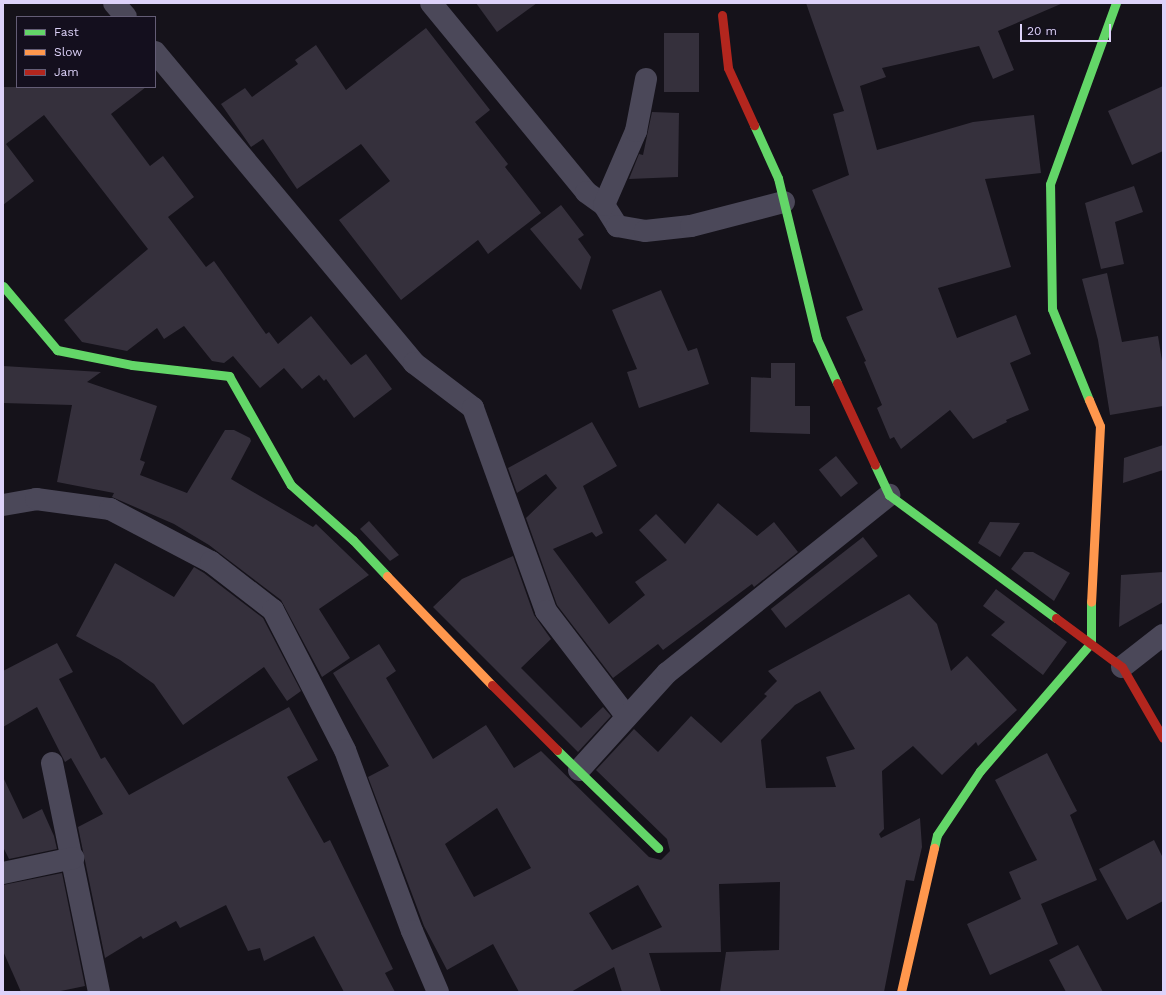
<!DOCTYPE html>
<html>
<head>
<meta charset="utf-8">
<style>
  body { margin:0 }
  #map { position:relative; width:1166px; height:995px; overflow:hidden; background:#15121a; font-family:"Work Sans",sans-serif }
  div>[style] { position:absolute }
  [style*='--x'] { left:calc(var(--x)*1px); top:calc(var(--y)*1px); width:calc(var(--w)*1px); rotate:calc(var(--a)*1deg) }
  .building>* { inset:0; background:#35303c; transform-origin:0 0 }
  .street>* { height:22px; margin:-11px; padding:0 11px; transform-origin:11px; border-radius:11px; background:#4b4859 }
  .fast>* { height:9px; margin:-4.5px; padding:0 4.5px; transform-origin:4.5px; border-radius:4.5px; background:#63d668 }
  .slow>* { height:9px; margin:-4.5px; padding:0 4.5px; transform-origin:4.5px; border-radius:4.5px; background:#ff974d }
  .jam>* { height:9px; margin:-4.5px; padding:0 4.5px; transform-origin:4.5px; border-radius:4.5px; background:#b3261e }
  span { translate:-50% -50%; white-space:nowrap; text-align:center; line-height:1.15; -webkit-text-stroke:4px #140f1e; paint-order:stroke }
  .frame { position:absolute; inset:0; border:4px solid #ddd2f9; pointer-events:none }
  .legend { position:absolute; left:16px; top:16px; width:140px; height:72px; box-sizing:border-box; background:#140f1e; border:1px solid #645d76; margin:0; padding:5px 7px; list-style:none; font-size:12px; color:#ddd2f9 }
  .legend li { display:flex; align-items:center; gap:8px; height:20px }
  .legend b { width:20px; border:1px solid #645d76 }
  .scale { position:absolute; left:1020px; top:24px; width:91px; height:18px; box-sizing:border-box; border:2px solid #ddd2f9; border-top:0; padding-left:5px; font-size:12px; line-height:14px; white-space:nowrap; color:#ddd2f9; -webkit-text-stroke:3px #140f1e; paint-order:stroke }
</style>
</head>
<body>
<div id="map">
  <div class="building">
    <div style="clip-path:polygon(476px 3px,537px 3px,497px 32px)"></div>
    <div style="clip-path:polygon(806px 3px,1063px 3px,998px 31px,1014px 70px,993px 79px,979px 46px,882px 68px,886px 77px,860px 86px,877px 150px,973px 122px,1034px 115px,1041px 173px,985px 179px,1011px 267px,938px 288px,957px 338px,1016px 315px,1031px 354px,1010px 363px,1029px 410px,1006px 420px,1007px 422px,973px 439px,950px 410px,901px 449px,894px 437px,890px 439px,877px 408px,882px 405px,864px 362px,866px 361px,846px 317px,863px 310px,812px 190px,849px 175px,833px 114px,844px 111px)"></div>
    <div style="clip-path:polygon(426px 28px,490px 110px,475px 122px,508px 164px,505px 167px,541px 213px,488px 254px,478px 240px,401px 300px,339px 220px,390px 181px,361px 144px,297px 189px,263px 139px,251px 147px,221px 104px,245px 88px,252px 97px,298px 64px,295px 60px,316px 45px,346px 90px)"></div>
    <div style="left:664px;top:33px;width:35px;height:59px"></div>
    <div style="clip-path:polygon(1163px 86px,1163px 151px,1132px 165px,1108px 111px)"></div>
    <div style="clip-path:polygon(3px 87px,146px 87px,111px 114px,150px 166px,163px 156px,194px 197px,168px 217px,206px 267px,214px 261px,266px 334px,269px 332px,278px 344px,311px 316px,351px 365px,366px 354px,392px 389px,354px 418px,326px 379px,324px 381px,319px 375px,302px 389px,284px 368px,260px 388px,233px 356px,224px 363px,212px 361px,184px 326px,164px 339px,157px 328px,127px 351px,82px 342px,64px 320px,148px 249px,44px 115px,6px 144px,34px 181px,3px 205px)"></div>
    <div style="clip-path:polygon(652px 112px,679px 113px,678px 177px,629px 179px,639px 154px,643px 155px)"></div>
    <div style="clip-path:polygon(1134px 186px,1143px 212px,1115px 222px,1124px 264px,1101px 269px,1085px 203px)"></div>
    <div style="clip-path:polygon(561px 205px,584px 235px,578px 239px,591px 257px,581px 290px,530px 229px)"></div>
    <div style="clip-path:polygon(1107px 273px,1122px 342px,1158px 336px,1163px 367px,1163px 406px,1110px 415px,1098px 340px,1082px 279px)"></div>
    <div style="clip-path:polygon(661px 290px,688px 351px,697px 348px,709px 384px,639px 408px,627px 372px,637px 369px,612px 310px)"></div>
    <div style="clip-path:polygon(771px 363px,795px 363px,795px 406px,810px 406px,810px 434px,750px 432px,751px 377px,771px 378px)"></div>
    <div style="clip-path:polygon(3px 366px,101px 372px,87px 382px,157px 406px,140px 460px,145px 462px,140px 475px,187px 493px,225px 430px,234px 430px,250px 438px,251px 441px,231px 479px,313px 527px,316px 524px,369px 575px,319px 609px,350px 658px,322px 677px,281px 600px,209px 545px,174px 524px,112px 497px,114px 493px,57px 482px,72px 405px,3px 403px)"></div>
    <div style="clip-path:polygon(592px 422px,617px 466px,583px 486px,603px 533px,596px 537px,592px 532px,553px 549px,609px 624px,645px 595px,635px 582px,667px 560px,639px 530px,656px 514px,685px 544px,718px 503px,757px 536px,774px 522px,798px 552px,754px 587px,752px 584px,663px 650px,658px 644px,613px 678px,557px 605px,526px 518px,557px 488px,546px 474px,517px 493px,508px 468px)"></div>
    <div style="clip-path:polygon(1163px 445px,1163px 470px,1123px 483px,1124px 458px)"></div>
    <div style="left:836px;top:456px;width:35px;height:22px;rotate:51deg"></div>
    <div style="clip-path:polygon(369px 521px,399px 555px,390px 561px,360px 529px)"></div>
    <div style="clip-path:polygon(990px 522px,1020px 523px,1000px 557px,978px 543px)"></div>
    <div style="left:863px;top:537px;width:24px;height:117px;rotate:52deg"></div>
    <div style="clip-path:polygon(1024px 552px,1033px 552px,1070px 573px,1054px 601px,1011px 569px)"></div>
    <div style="clip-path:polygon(513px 556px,534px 615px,551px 639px,521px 668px,581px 728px,603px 707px,611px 716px,578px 752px,433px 607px,462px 579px)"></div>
    <div style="clip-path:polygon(115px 563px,174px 597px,194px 567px,204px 573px,263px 618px,301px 691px,287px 701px,264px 667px,183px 725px,154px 684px,120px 660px,76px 636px)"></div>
    <div style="clip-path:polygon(1163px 572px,1163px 602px,1119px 627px,1121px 575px)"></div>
    <div style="clip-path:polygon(996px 589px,1067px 642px,1043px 675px,991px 635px,1005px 622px,983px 606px)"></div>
    <div style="clip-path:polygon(evenodd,909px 594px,937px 624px,951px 671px,967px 656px,1017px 710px,978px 746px,976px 742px,942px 775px,913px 746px,882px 771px,884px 829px,879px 834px,881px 838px,920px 818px,922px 847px,914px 881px,906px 880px,884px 992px,720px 992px,726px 952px,779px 950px,780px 882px,719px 884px,721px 952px,649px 953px,661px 992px,622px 992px,614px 967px,571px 992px,519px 992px,493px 944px,447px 970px,424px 926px,368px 777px,389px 766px,333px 673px,379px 644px,396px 671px,386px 678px,433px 759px,486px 725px,514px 768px,541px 751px,649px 857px,661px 860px,670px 851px,667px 839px,596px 770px,634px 729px,658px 752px,691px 716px,721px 743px,767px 696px,764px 694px,777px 681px,768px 671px,909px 594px,820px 691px,855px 749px,826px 757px,836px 787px,766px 788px,761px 740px,795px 705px,820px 691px,909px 594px,497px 808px,531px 868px,474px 897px,445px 844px,497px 808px,909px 594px,638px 885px,662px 927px,612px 950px,589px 913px,638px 885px)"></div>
    <div style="clip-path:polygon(57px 643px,73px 672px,59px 679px,101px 759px,105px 757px,129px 795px,289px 707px,318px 760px,287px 777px,324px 843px,330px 840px,393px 969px,385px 973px,395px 992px,344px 992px,314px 936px,264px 961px,260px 948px,248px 951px,226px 905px,180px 928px,176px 921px,143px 939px,141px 936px,105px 958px,78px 827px,103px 814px,71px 758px,65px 762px,37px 707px,3px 727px,3px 671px)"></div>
    <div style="clip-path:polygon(1047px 753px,1077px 811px,1070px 815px,1097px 880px,1041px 904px,1058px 944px,990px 975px,967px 924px,1021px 899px,1009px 872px,1037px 860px,995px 780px)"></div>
    <div style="clip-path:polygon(3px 777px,23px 819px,42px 809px,54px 836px,57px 849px,9px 859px,3px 847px)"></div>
    <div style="clip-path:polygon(1154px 840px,1163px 858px,1163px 901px,1127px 920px,1099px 869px)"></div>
    <div style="clip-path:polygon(62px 873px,85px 986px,56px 992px,21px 992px,3px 951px,3px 885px)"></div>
    <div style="clip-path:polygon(1078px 945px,1103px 992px,1066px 992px,1049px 960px)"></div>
  </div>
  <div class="street">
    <div style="--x:114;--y:3;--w:18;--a:49"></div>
    <div style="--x:431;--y:3;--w:244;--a:50.6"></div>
    <div style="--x:586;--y:192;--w:22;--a:36"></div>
    <div style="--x:604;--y:205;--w:25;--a:58"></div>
    <div style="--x:617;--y:226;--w:28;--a:10"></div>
    <div style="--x:645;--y:231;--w:46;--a:-6.2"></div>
    <div style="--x:691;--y:226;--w:96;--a:-14.5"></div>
    <div style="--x:155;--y:52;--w:405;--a:50.2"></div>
    <div style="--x:414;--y:363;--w:74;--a:37.3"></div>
    <div style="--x:473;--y:408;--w:216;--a:70.2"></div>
    <div style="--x:546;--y:611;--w:133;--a:52.6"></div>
    <div style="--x:604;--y:205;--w:81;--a:-66.6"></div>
    <div style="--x:636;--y:131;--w:53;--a:-79.1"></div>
    <div style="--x:3;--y:505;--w:34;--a:-10"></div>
    <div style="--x:36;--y:499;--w:75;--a:7.7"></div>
    <div style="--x:110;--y:509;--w:114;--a:27.7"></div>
    <div style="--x:211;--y:562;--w:78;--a:37.7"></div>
    <div style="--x:273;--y:610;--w:157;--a:62.8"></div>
    <div style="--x:345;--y:750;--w:193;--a:69.7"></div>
    <div style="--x:412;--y:931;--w:66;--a:66.9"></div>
    <div style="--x:1122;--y:667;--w:52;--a:-38"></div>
    <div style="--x:52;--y:763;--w:234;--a:78.4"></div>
    <div style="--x:579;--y:770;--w:131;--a:-47.8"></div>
    <div style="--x:667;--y:673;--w:285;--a:-38.7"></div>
    <div style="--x:3;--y:873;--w:72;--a:-12.1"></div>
  </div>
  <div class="fast">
    <div style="--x:754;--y:125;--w:58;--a:65.6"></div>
    <div style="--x:778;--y:178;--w:166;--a:76.4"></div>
    <div style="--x:817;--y:339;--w:48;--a:65.6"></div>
    <div style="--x:3;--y:286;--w:84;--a:49.8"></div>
    <div style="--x:57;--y:350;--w:76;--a:11.3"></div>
    <div style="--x:132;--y:365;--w:98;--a:6.5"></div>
    <div style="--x:229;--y:376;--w:125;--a:60.4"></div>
    <div style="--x:291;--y:485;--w:83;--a:41.6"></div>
    <div style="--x:353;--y:540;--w:50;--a:46.6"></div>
    <div style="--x:1089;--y:400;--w:98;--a:-112.1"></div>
    <div style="--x:1052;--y:309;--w:125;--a:-90.9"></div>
    <div style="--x:1050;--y:184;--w:193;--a:-70"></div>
    <div style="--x:875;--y:465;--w:33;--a:65"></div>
    <div style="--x:889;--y:495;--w:207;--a:36.4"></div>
    <div style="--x:557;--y:750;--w:141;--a:44.1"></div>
    <div style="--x:934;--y:848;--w:13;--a:-77"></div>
    <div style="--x:937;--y:835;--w:77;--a:-56.1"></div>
    <div style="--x:980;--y:771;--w:169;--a:-49.1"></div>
    <div style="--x:1091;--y:643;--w:41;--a:-90"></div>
  </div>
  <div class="slow">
    <div style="--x:1089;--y:400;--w:28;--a:67"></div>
    <div style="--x:1100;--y:426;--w:176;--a:92.9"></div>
    <div style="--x:387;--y:576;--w:151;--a:46.1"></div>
    <div style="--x:901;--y:992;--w:148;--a:-77.1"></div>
  </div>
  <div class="jam">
    <div style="--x:722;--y:15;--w:53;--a:83.5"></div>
    <div style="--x:728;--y:68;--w:63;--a:65.5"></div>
    <div style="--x:837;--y:383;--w:90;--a:65.1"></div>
    <div style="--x:1056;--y:618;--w:82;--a:36.6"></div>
    <div style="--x:1122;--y:667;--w:82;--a:60"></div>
    <div style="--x:492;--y:685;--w:92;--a:45"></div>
  </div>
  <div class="frame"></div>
  <ul class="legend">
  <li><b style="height:5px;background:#63d668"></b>Fast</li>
  <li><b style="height:5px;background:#ff974d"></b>Slow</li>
  <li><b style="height:5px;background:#b3261e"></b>Jam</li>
  </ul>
  <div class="scale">20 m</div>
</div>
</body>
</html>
